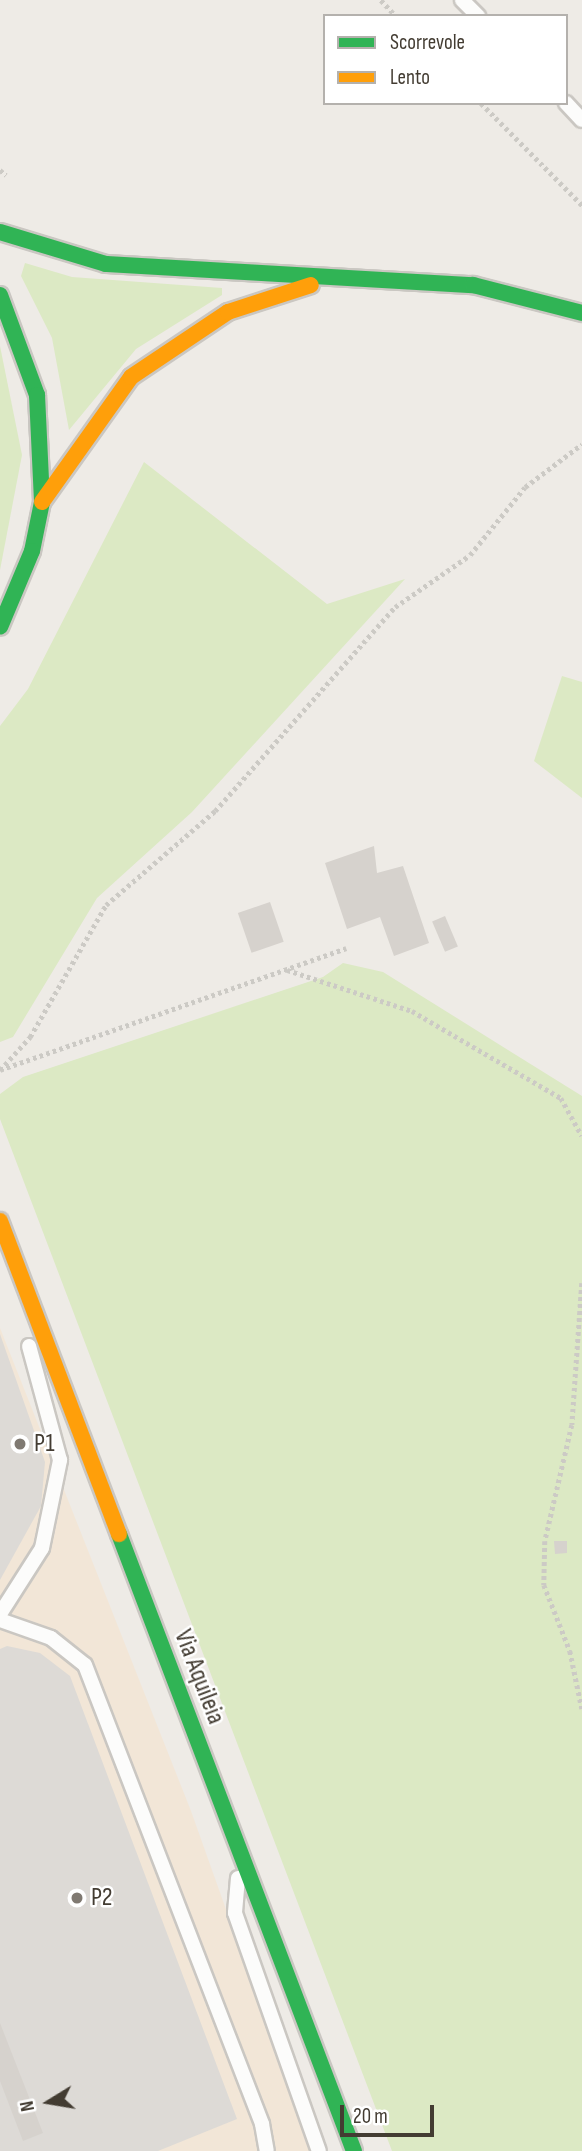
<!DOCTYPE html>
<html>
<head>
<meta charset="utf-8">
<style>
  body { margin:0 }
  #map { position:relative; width:582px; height:2151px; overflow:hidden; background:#eeebe6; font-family:"Sofia Sans Condensed",sans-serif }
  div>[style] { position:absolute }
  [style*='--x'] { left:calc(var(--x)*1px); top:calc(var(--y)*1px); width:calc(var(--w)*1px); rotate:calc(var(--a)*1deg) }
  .commercial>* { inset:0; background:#f2e6d7 }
  .green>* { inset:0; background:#dce9c4 }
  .parking>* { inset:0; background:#dddad6 }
  .building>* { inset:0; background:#d6d2cd; transform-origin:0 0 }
  .path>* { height:4.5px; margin-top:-2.25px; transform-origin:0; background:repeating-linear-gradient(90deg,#cccac5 0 3.5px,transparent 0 7px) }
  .roads { filter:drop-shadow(2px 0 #cac7c2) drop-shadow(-2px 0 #cac7c2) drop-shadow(0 2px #cac7c2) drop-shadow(0 -2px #cac7c2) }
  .lane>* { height:14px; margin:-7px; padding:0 7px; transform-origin:7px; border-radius:7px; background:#fcfcfb }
  .fast>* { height:16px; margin:-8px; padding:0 8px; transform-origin:8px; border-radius:8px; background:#30b455 }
  .slow>* { height:16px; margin:-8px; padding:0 8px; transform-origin:8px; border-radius:8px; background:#ff9f0a }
  .dots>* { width:19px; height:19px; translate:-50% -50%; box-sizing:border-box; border:4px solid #fff; border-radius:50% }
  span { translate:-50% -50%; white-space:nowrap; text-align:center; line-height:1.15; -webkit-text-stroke:5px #fff; paint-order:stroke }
  .poi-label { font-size:26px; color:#433c32 }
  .left { translate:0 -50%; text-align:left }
  .street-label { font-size:26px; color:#433c32 }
  .legend { position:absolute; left:323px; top:14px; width:245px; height:91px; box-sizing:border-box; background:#fff; border:2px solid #b4b1ad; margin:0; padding:9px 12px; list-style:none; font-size:21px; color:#433c32 }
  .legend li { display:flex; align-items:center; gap:14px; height:35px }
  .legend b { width:35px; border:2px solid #b4b1ad }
  .north { position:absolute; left:14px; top:2067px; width:70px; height:70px; -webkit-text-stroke:5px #fff; paint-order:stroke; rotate:259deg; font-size:19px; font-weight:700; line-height:28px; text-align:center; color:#433c32 }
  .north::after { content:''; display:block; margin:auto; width:24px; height:32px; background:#433c32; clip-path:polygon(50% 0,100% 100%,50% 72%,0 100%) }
  .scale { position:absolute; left:340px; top:2105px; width:94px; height:32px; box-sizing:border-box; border:4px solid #433c32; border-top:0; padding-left:9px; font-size:21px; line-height:24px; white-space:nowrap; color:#433c32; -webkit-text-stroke:5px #fff; paint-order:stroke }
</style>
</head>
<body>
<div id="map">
  <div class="commercial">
    <div style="clip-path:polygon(0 1328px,191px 1811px,312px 2151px,0 2151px)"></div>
  </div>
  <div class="green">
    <div style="clip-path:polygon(25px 263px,72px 277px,222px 288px,222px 295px,136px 349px,69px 430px,52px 338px,21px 276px)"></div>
    <div style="clip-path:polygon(0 346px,22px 455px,0 570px)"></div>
    <div style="clip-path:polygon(144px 462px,327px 604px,405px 579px,192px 812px,97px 898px,13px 1037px,0 1042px,0 726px,28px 689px)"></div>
    <div style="clip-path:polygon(562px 676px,582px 682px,582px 798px,534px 761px)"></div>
    <div style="clip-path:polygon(343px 963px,383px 972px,582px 1096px,582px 2151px,392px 2151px,0 1119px,0 1094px,23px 1077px,323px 977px)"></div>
  </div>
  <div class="parking">
    <div style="clip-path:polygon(0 1334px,45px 1462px,41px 1506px,0 1580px)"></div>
    <div style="clip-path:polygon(7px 1646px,40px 1653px,70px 1676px,237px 2119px,158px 2151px,0 2151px,0 1649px)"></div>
  </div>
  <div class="building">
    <div style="clip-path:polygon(374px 846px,377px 873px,403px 866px,429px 943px,394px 956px,380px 917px,347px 929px,325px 863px)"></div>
    <div style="left:270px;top:902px;width:42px;height:34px;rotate:71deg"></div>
    <div style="left:445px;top:916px;width:33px;height:14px;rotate:67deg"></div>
    <div style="clip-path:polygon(554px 1541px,567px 1541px,567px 1553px,555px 1554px)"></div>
    <div style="clip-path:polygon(0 2023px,43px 2133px,23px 2141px,0 2081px)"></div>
  </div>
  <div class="path">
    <div style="--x:381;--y:0;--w:22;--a:47"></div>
    <div style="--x:481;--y:103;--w:144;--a:45.3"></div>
    <div style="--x:0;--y:170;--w:8;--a:40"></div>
    <div style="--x:287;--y:970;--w:132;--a:18.2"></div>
    <div style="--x:412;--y:1011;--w:173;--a:30.3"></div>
    <div style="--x:561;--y:1098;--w:43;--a:61.1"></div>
    <div style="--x:0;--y:1070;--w:45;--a:-47.7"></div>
    <div style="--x:30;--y:1037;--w:152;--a:-60.1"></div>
    <div style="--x:106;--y:905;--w:144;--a:-40.8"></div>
    <div style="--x:215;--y:811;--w:272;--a:-48.6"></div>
    <div style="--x:395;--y:607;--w:91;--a:-34.7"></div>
    <div style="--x:470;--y:555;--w:87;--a:-51"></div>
    <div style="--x:525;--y:487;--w:71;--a:-37"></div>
    <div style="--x:0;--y:1070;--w:367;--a:-19.4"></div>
    <div style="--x:582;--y:1283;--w:142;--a:94"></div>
    <div style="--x:572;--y:1425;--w:119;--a:103.1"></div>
    <div style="--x:545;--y:1541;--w:44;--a:91.3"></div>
    <div style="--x:544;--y:1585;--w:71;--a:68.5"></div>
    <div style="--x:570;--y:1651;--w:59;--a:78.3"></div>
  </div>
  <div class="roads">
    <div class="lane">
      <div style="--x:462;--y:0;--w:23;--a:45"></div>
      <div style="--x:566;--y:103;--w:23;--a:47"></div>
      <div style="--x:0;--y:1614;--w:78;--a:-57.5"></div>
      <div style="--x:42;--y:1548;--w:90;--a:-78.4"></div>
      <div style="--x:60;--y:1460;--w:118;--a:-105.2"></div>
      <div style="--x:0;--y:1620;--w:54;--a:19.4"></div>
      <div style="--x:51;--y:1638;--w:43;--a:38.5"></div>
      <div style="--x:85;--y:1665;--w:492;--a:68.9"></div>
      <div style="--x:262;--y:2124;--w:27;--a:80"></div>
      <div style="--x:238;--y:1878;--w:35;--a:95"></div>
      <div style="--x:235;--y:1913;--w:252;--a:70.6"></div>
    </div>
    <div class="fast">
      <div style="--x:0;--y:232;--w:111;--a:16.8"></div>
      <div style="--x:106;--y:264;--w:368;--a:3.3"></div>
      <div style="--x:473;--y:285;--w:113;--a:14.4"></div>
      <div style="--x:0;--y:295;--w:107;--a:69.7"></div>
      <div style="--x:37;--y:395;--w:107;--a:87.3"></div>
      <div style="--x:42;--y:502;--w:50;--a:101.5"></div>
      <div style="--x:32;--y:551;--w:82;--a:112.8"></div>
      <div style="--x:119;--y:1534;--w:660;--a:69.15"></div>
    </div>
    <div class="slow">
      <div style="--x:42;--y:502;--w:153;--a:-54.5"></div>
      <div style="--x:131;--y:377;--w:117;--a:-33.8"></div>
      <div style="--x:228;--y:312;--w:87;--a:-18"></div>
      <div style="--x:0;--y:1221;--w:335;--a:69.2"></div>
    </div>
  </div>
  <div class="dots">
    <div style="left:20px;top:1444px;background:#7f7971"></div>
    <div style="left:77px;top:1898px;background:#7f7971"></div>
  </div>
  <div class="poi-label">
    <span class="left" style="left:34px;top:1444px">P1</span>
    <span class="left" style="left:91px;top:1898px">P2</span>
  </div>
  <div class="street-label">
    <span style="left:199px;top:1677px;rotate:69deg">Via Aquileia</span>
  </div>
  <ul class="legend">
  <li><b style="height:9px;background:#30b455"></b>Scorrevole</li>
  <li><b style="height:9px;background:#ff9f0a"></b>Lento</li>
  </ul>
  <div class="north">N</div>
  <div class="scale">20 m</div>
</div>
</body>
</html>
